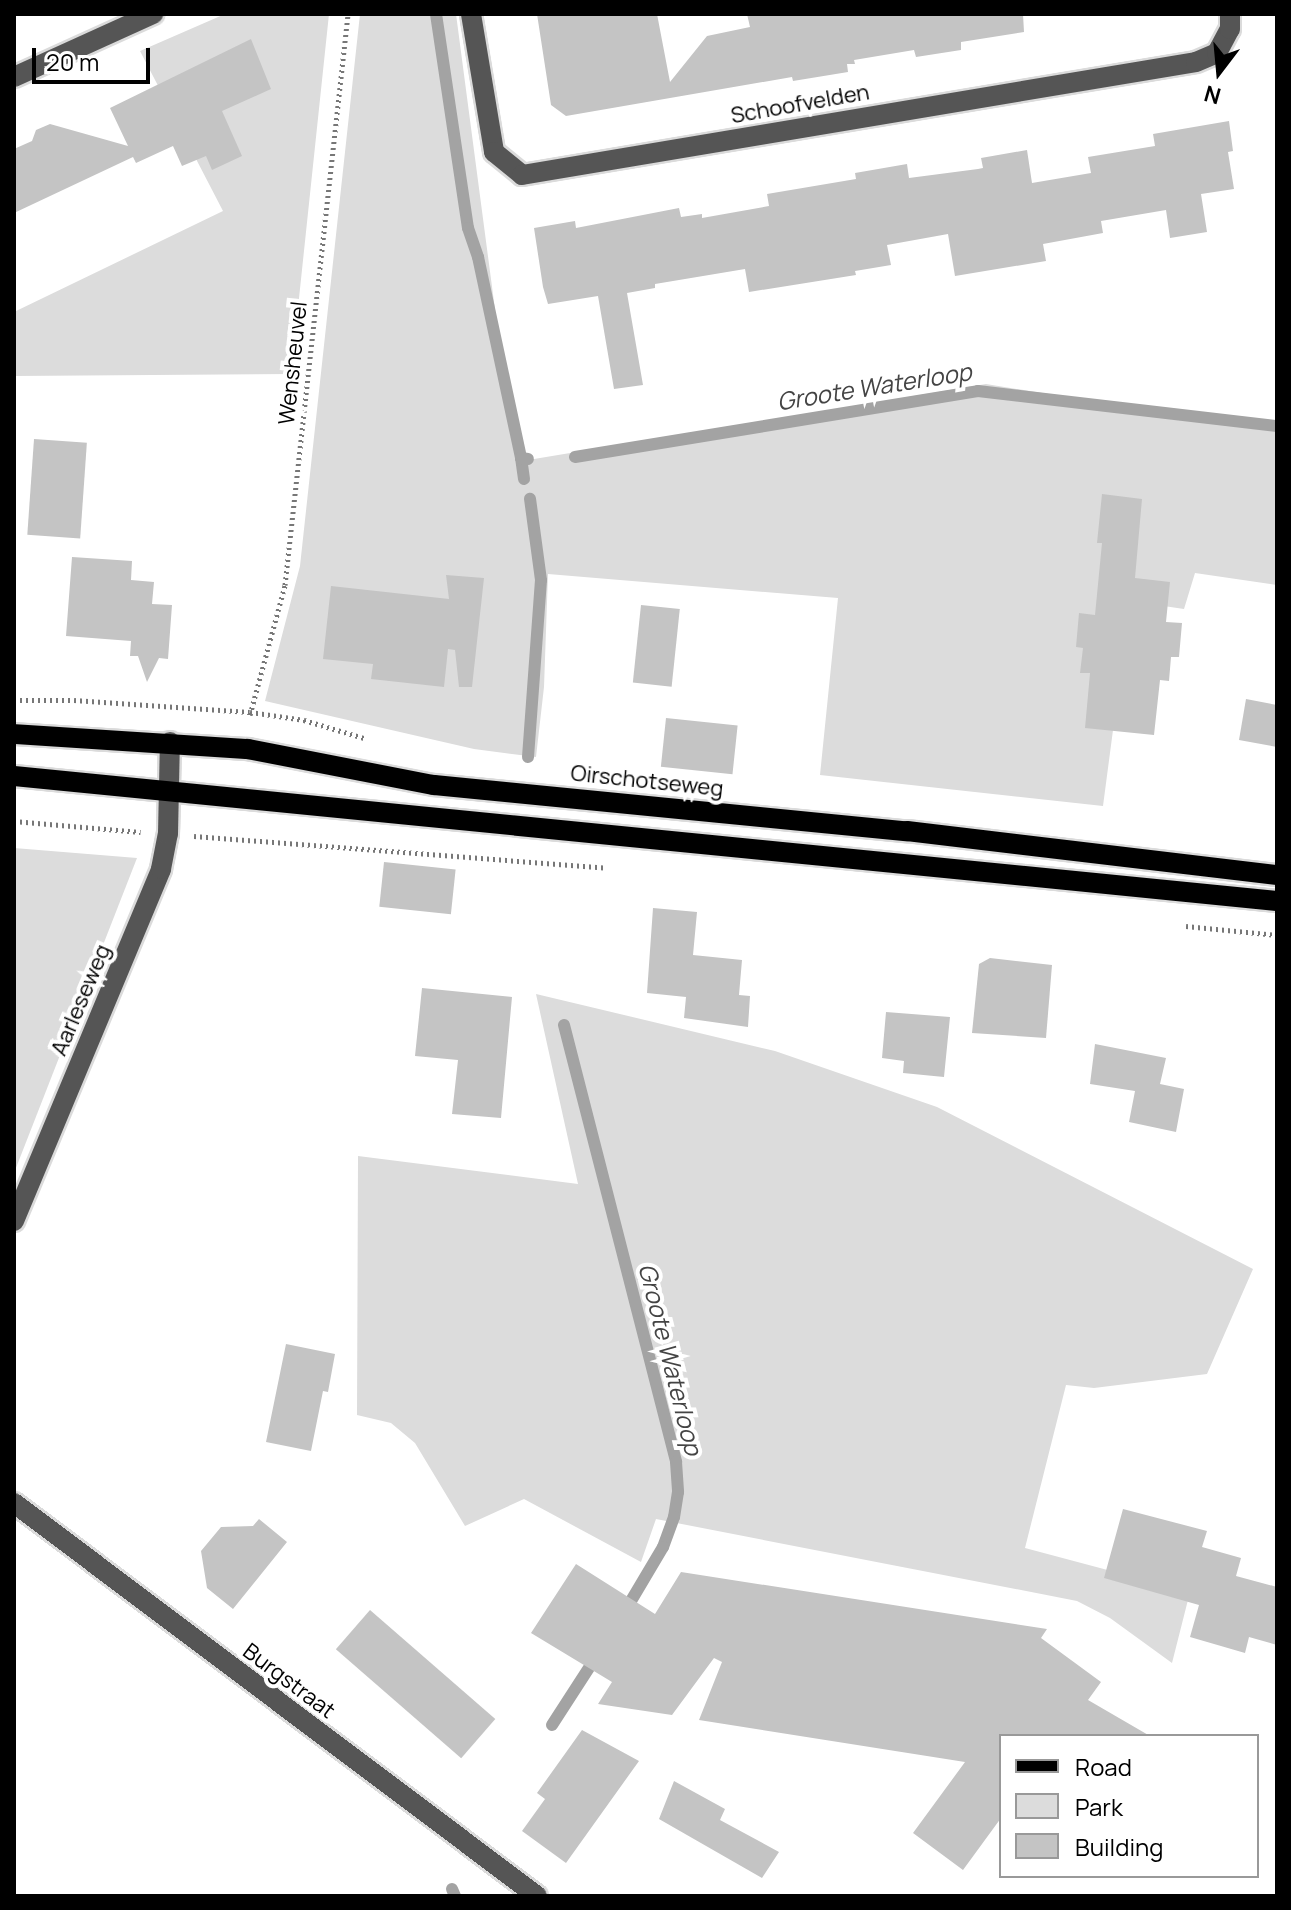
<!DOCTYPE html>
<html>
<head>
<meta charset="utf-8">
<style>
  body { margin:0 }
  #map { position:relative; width:1291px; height:1910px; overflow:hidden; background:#fff; font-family:Manrope,sans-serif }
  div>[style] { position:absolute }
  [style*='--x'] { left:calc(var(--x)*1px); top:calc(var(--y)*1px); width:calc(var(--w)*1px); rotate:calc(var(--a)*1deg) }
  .green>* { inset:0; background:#dcdcdc }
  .stream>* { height:12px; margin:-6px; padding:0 6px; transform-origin:6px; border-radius:6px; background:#a3a3a3 }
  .building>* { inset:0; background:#c4c4c4; transform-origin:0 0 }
  .path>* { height:5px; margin-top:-2.5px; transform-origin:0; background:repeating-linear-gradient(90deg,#777 0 2px,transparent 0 6px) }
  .roads { filter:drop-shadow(2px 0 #dbdbdb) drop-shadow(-2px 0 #dbdbdb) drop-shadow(0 2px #dbdbdb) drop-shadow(0 -2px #dbdbdb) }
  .minor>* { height:20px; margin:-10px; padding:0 10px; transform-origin:10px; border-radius:10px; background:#555 }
  .major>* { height:20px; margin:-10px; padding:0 10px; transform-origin:10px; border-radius:10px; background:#000 }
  span { translate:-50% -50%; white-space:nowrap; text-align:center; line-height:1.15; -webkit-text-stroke:8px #fff; paint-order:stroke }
  .street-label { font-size:22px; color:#000 }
  .water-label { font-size:24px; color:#444; font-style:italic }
  .frame { position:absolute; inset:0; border:16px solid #000; pointer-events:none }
  .legend { position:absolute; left:999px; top:1734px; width:260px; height:144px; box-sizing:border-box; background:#fff; border:2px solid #999; margin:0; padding:10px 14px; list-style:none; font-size:24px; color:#000 }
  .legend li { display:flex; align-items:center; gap:16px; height:40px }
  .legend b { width:40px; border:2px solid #999 }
  .north { position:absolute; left:1179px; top:32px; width:80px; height:80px; -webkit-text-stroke:6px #fff; paint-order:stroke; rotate:196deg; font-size:22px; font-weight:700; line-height:32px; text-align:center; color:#000 }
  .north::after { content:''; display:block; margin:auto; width:28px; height:36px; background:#000; clip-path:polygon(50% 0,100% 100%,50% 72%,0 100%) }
  .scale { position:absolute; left:32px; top:48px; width:118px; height:36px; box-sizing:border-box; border:4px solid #000; border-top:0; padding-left:10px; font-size:24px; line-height:28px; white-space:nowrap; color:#000; -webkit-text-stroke:6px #fff; paint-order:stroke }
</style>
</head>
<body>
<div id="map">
  <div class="green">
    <div style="clip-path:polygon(225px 14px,329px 14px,291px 374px,14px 376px,14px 312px,223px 211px,140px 51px)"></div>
    <div style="clip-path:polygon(360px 14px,456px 14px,503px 370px,522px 461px,986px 384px,1277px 431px,1277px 585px,1195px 573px,1184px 609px,1130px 601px,1103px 806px,820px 775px,838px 598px,548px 574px,544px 687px,536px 757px,474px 749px,265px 701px,300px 566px)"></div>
    <div style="clip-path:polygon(14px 848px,137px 858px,14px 1173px)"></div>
    <div style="clip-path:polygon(536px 994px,775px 1051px,937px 1107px,1253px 1269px,1207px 1374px,1094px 1388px,1066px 1385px,1025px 1548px,1190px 1592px,1172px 1663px,1110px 1618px,1077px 1601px,656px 1519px,641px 1562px,524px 1499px,465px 1526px,415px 1443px,391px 1423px,357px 1415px,358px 1156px,578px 1184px)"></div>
  </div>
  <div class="stream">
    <div style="--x:436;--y:14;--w:216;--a:81.5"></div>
    <div style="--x:468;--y:228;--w:31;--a:71"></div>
    <div style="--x:478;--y:257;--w:206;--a:77.9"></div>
    <div style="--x:575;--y:457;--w:408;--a:-9.3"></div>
    <div style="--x:978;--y:391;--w:301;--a:6.7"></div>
    <div style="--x:524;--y:479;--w:21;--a:-98"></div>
    <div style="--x:521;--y:458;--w:7;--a:8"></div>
    <div style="--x:528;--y:757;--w:177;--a:-85.8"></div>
    <div style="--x:541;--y:580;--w:82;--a:-97.7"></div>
    <div style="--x:564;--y:1025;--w:451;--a:75.6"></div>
    <div style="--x:676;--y:1462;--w:30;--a:86"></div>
    <div style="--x:678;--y:1492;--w:25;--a:99"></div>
    <div style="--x:674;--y:1517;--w:32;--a:110"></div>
    <div style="--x:663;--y:1547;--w:74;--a:120.7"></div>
    <div style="--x:552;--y:1725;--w:81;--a:-57.1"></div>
    <div style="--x:452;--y:1889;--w:8;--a:67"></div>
  </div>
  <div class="building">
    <div style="clip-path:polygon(537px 14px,657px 14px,670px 82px,707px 36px,750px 27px,747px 14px,1023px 14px,1024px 32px,961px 42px,961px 50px,916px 57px,914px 50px,854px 60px,855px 64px,847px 64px,848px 72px,793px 81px,792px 77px,566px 116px,551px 105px)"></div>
    <div style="clip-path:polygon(251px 39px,271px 89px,222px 111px,242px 156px,212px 170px,206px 156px,182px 166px,173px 146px,136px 163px,133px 157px,14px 213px,14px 149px,32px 141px,36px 130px,50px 124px,128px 146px,110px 108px)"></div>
    <div style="clip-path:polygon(1229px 121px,1233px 151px,1228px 152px,1234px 189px,1201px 194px,1207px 232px,1170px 238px,1166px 210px,1101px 221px,1103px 233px,1043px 244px,1046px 261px,955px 276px,948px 234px,887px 245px,891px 265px,855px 271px,856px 275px,749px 292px,745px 269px,655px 284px,655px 288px,627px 293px,643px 385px,614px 389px,598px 296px,548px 304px,543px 287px,534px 228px,575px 221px,576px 228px,679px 208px,681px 217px,702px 214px,702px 218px,769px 206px,767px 194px,856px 179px,855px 173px,907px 164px,909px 178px,978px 169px,983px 168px,981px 158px,1027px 150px,1032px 183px,1091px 173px,1088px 157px,1155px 146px,1153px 134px)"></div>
    <div style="left:34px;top:439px;width:53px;height:96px;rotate:4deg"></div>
    <div style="clip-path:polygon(1102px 494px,1142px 499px,1135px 578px,1170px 582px,1166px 622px,1182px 623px,1179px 657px,1171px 657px,1169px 681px,1160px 680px,1154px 735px,1085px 728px,1090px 673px,1080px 673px,1083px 648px,1076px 647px,1079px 613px,1095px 615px,1102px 543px,1097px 543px)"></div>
    <div style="clip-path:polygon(72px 557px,132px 561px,131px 580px,154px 582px,152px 604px,172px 605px,168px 659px,159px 658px,147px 682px,138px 656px,130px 656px,131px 641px,66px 636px)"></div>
    <div style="clip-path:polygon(446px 575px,484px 578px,472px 687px,459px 687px,455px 650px,448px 649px,444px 687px,371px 679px,373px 664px,323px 659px,331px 586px,449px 599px)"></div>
    <div style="left:641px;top:605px;width:39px;height:78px;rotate:6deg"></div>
    <div style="clip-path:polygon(1246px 699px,1277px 705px,1277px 747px,1239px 740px)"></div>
    <div style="left:666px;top:718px;width:72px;height:49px;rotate:6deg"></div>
    <div style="left:384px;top:862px;width:72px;height:45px;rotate:6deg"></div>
    <div style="clip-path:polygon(653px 908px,697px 912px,693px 955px,742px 960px,739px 995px,750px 996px,748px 1027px,684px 1018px,686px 997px,647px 993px)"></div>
    <div style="clip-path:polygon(990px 958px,1052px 965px,1046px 1038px,972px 1033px,979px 964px)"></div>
    <div style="clip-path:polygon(422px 988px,512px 997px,501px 1118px,452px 1114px,458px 1060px,415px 1056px)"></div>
    <div style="clip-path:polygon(886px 1012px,950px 1017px,944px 1077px,903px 1073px,904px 1061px,882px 1058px)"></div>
    <div style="clip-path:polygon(1095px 1044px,1166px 1058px,1160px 1084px,1184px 1089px,1176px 1132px,1129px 1122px,1135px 1091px,1090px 1084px)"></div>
    <div style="clip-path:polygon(286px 1344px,335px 1354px,328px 1392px,323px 1391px,311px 1451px,266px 1442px)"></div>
    <div style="clip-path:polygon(1123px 1509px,1207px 1531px,1202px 1547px,1241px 1558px,1236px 1576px,1277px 1587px,1277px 1645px,1249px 1637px,1245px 1653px,1190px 1637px,1199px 1605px,1104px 1578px)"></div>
    <div style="clip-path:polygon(259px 1519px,287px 1542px,233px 1609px,207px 1588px,201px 1551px,221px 1527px,253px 1526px)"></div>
    <div style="clip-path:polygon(576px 1564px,655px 1614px,681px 1572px,1047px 1629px,1041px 1638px,1101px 1682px,1088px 1700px,1150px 1736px,1001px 1736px,1001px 1818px,963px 1870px,913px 1833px,965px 1762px,699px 1720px,722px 1662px,714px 1658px,672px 1715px,598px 1704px,612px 1682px,531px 1633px)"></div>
    <div style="left:370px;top:1610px;width:166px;height:52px;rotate:41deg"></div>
    <div style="clip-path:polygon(582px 1730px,639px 1761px,566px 1863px,522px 1831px,545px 1799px,537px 1793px)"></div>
    <div style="clip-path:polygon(674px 1781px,725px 1809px,720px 1820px,779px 1852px,762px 1878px,659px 1819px)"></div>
  </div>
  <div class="path">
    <div style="--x:14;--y:700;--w:60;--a:0"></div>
    <div style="--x:74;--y:700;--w:176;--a:3.9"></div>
    <div style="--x:250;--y:712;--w:55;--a:8.4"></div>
    <div style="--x:304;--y:720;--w:63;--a:16.7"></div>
    <div style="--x:250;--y:715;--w:135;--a:-74.9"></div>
    <div style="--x:285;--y:585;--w:574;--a:-83.7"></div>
    <div style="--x:14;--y:821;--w:127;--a:5"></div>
    <div style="--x:194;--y:836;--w:414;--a:4.4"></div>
    <div style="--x:1186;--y:926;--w:91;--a:5.6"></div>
  </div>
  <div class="roads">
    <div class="minor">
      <div style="--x:471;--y:14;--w:140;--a:80.5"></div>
      <div style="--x:494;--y:152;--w:36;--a:39"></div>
      <div style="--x:522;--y:175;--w:683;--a:-9.52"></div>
      <div style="--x:1196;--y:62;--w:23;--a:-23"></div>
      <div style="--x:1217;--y:53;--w:27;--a:-62"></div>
      <div style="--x:1230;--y:29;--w:15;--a:-90"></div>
      <div style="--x:14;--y:77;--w:153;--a:-24.4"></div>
      <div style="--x:14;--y:1221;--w:381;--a:-67.3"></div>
      <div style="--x:161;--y:869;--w:36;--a:-79"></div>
      <div style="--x:168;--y:834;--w:92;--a:-88.8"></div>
      <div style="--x:14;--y:1503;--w:654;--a:36.92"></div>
    </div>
    <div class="major">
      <div style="--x:14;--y:734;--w:234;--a:3.7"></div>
      <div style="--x:248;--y:749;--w:189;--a:11"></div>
      <div style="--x:434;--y:785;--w:475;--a:5.6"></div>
      <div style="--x:907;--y:831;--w:373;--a:6.8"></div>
      <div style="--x:14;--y:776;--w:1269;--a:5.65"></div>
    </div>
  </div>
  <div class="street-label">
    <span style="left:800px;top:104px;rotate:-10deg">Schoofvelden</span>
    <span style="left:293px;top:363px;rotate:-84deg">Wensheuvel</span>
    <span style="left:647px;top:781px;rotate:6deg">Oirschotseweg</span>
    <span style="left:81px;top:1000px;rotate:-67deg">Aarleseweg</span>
    <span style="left:289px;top:1681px;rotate:37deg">Burgstraat</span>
  </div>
  <div class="water-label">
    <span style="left:874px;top:386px;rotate:-9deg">Groote Waterloop</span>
    <span style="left:671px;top:1359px;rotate:76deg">Groote Waterloop</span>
  </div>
  <div class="frame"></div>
  <ul class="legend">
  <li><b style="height:10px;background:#000"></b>Road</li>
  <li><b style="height:22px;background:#dcdcdc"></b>Park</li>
  <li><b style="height:22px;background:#c4c4c4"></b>Building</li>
  </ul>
  <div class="north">N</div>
  <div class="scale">20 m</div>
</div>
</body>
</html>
